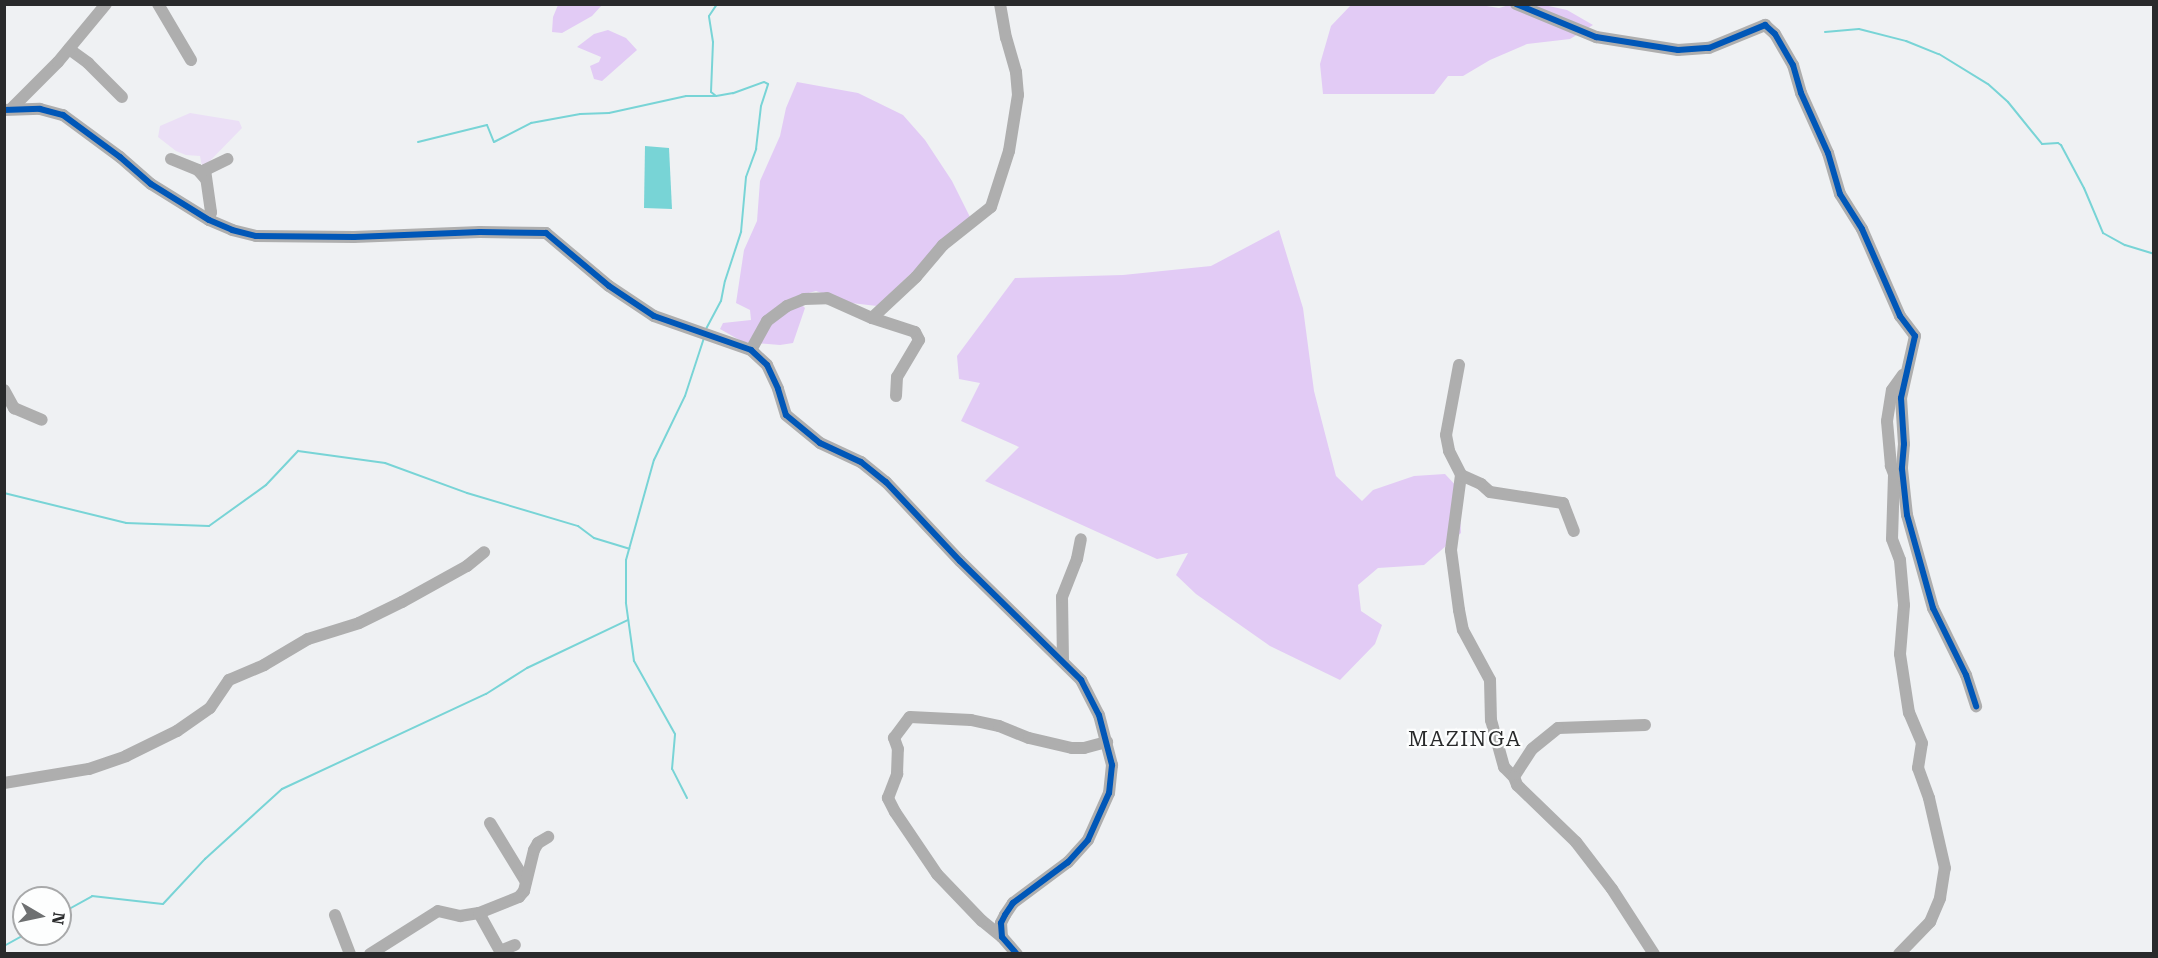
<!DOCTYPE html>
<html>
<head>
<meta charset="utf-8">
<style>
  body { margin:0 }
  #map { position:relative; width:2158px; height:958px; overflow:hidden; background:#eff1f3; font-family:"Roboto Serif",serif }
  div>[style] { position:absolute }
  [style*='--x'] { left:calc(var(--x)*1px); top:calc(var(--y)*1px); width:calc(var(--w)*1px); rotate:calc(var(--a)*1deg) }
  .green>* { inset:0; background:#ebdff6 }
  .forest>* { inset:0; background:#e2cbf5 }
  .water>* { inset:0; background:#78d4d6 }
  .stream>* { height:2px; margin:-1px; padding:0 1px; transform-origin:1px; border-radius:1px; background:#78d4d6 }
  .minor>* { height:12px; margin:-6px; padding:0 6px; transform-origin:6px; border-radius:6px; background:#aeaeae }
  .cycleway>* { height:6px; margin:-3px; padding:0 3px; transform-origin:3px; border-radius:3px; background:#0057b8 }
  span { translate:-50% -50%; white-space:nowrap; text-align:center; line-height:1.15; -webkit-text-stroke:4.5px #fdfefe; paint-order:stroke }
  .quarter-label { font-size:21px; color:#292a2b; letter-spacing:1.5px }
  .frame { position:absolute; inset:0; border:6px solid #292a2b; pointer-events:none }
  .north { position:absolute; left:12px; top:886px; width:60px; height:60px; box-sizing:border-box; background:#fdfefe; border:2px solid #a8a9aa; border-radius:50%; rotate:99deg; font-size:16px; font-weight:700; line-height:24px; text-align:center; color:#292a2b }
  .north::after { content:''; display:block; margin:auto; width:21px; height:27px; background:#6e7071; clip-path:polygon(50% 0,100% 100%,50% 72%,0 100%) }
</style>
</head>
<body>
<div id="map">
  <div class="green">
    <div style="clip-path:polygon(190px 113px,239px 121px,242px 128px,206px 165px,202px 166px,200px 156px,186px 155px,176px 151px,158px 137px,160px 126px)"></div>
  </div>
  <div class="forest">
    <div style="clip-path:polygon(1474px 4px,1499px 8px,1509px 5px,1544px 5px,1567px 10px,1593px 25px,1570px 39px,1527px 44px,1490px 60px,1463px 76px,1448px 76px,1434px 94px,1323px 94px,1320px 64px,1331px 26px,1351px 5px)"></div>
    <div style="clip-path:polygon(558px 5px,558px 4px,602px 5px,592px 16px,562px 33px,552px 32px,553px 17px)"></div>
    <div style="clip-path:polygon(608px 30px,626px 38px,637px 50px,602px 81px,594px 79px,590px 66px,599px 62px,601px 57px,577px 47px,594px 34px)"></div>
    <div style="clip-path:polygon(797px 82px,858px 93px,903px 115px,925px 140px,952px 181px,970px 217px,877px 306px,851px 303px,816px 291px,794px 297px,805px 308px,793px 343px,780px 345px,743px 342px,720px 329px,723px 323px,751px 320px,750px 310px,736px 303px,744px 250px,757px 221px,760px 181px,780px 136px,786px 108px)"></div>
    <div style="clip-path:polygon(1279px 230px,1303px 308px,1314px 391px,1336px 476px,1362px 501px,1373px 490px,1414px 476px,1445px 474px,1459px 489px,1461px 533px,1424px 565px,1378px 568px,1358px 585px,1361px 611px,1382px 625px,1375px 644px,1340px 680px,1270px 646px,1196px 594px,1176px 575px,1188px 553px,1157px 559px,985px 481px,1019px 447px,961px 421px,980px 383px,959px 379px,957px 356px,1015px 278px,1123px 275px,1211px 266px)"></div>
  </div>
  <div class="water">
    <div style="clip-path:polygon(645px 146px,669px 148px,672px 209px,644px 208px)"></div>
  </div>
  <div class="stream">
    <div style="--x:1825;--y:32;--w:34;--a:-5"></div>
    <div style="--x:1859;--y:29;--w:49;--a:14.3"></div>
    <div style="--x:1906;--y:41;--w:35;--a:22"></div>
    <div style="--x:1939;--y:54;--w:57;--a:31.5"></div>
    <div style="--x:1988;--y:84;--w:27;--a:42"></div>
    <div style="--x:2008;--y:102;--w:54;--a:51"></div>
    <div style="--x:2042;--y:144;--w:16;--a:-4"></div>
    <div style="--x:2058;--y:143;--w:4;--a:34"></div>
    <div style="--x:2061;--y:145;--w:49;--a:61.9"></div>
    <div style="--x:2084;--y:188;--w:49;--a:67.1"></div>
    <div style="--x:2103;--y:233;--w:25;--a:29"></div>
    <div style="--x:2125;--y:245;--w:30;--a:17"></div>
    <div style="--x:418;--y:142;--w:71;--a:-13.8"></div>
    <div style="--x:487;--y:125;--w:18;--a:68"></div>
    <div style="--x:494;--y:142;--w:42;--a:-27.2"></div>
    <div style="--x:531;--y:123;--w:50;--a:-10.4"></div>
    <div style="--x:580;--y:114;--w:29;--a:-2"></div>
    <div style="--x:609;--y:113;--w:79;--a:-12.4"></div>
    <div style="--x:686;--y:96;--w:29;--a:0"></div>
    <div style="--x:706;--y:329;--w:32;--a:-62"></div>
    <div style="--x:721;--y:301;--w:20;--a:-79"></div>
    <div style="--x:725;--y:281;--w:52;--a:-71.9"></div>
    <div style="--x:741;--y:232;--w:55;--a:-84.8"></div>
    <div style="--x:746;--y:177;--w:30;--a:-70"></div>
    <div style="--x:756;--y:149;--w:43;--a:-83.4"></div>
    <div style="--x:761;--y:106;--w:23;--a:-72"></div>
    <div style="--x:768;--y:84;--w:4;--a:-153"></div>
    <div style="--x:764;--y:82;--w:33;--a:160"></div>
    <div style="--x:733;--y:93;--w:17;--a:170"></div>
    <div style="--x:716;--y:96;--w:6;--a:-141"></div>
    <div style="--x:711;--y:92;--w:50;--a:-87.7"></div>
    <div style="--x:713;--y:42;--w:26;--a:-99"></div>
    <div style="--x:709;--y:16;--w:14;--a:-56"></div>
    <div style="--x:4;--y:493;--w:126;--a:13.8"></div>
    <div style="--x:126;--y:523;--w:83;--a:2.1"></div>
    <div style="--x:209;--y:526;--w:70;--a:-35.7"></div>
    <div style="--x:266;--y:485;--w:47;--a:-46.7"></div>
    <div style="--x:298;--y:451;--w:88;--a:7.9"></div>
    <div style="--x:385;--y:463;--w:87;--a:20.1"></div>
    <div style="--x:467;--y:493;--w:116;--a:16.6"></div>
    <div style="--x:578;--y:526;--w:20;--a:37"></div>
    <div style="--x:594;--y:538;--w:37;--a:17"></div>
    <div style="--x:687;--y:798;--w:33;--a:-117"></div>
    <div style="--x:672;--y:769;--w:35;--a:-85"></div>
    <div style="--x:675;--y:734;--w:84;--a:-119.3"></div>
    <div style="--x:634;--y:661;--w:59;--a:-97.9"></div>
    <div style="--x:626;--y:603;--w:43;--a:-90"></div>
    <div style="--x:626;--y:560;--w:104;--a:-74.4"></div>
    <div style="--x:654;--y:460;--w:71;--a:-64.2"></div>
    <div style="--x:685;--y:396;--w:61;--a:-71.9"></div>
    <div style="--x:60;--y:914;--w:37;--a:-29"></div>
    <div style="--x:92;--y:896;--w:71;--a:6.4"></div>
    <div style="--x:163;--y:904;--w:62;--a:-47"></div>
    <div style="--x:205;--y:859;--w:104;--a:-42.3"></div>
    <div style="--x:282;--y:789;--w:225;--a:-25"></div>
    <div style="--x:486;--y:694;--w:49;--a:-32.4"></div>
    <div style="--x:527;--y:668;--w:112;--a:-25.4"></div>
    <div style="--x:4;--y:946;--w:25;--a:-29"></div>
  </div>
  <div class="minor">
    <div style="--x:158;--y:4;--w:65;--a:59.5"></div>
    <div style="--x:1516;--y:4;--w:87;--a:22.4"></div>
    <div style="--x:1596;--y:37;--w:83;--a:9"></div>
    <div style="--x:1678;--y:50;--w:31;--a:-4"></div>
    <div style="--x:1709;--y:48;--w:61;--a:-22.3"></div>
    <div style="--x:1765;--y:25;--w:13;--a:42"></div>
    <div style="--x:1775;--y:34;--w:36;--a:60"></div>
    <div style="--x:1793;--y:65;--w:29;--a:74"></div>
    <div style="--x:1801;--y:93;--w:66;--a:65.8"></div>
    <div style="--x:1828;--y:153;--w:43;--a:73.7"></div>
    <div style="--x:1840;--y:194;--w:41;--a:57.8"></div>
    <div style="--x:1862;--y:229;--w:95;--a:66.4"></div>
    <div style="--x:1900;--y:316;--w:25;--a:53"></div>
    <div style="--x:1915;--y:336;--w:64;--a:102.7"></div>
    <div style="--x:1901;--y:398;--w:46;--a:86.3"></div>
    <div style="--x:1904;--y:444;--w:25;--a:95"></div>
    <div style="--x:1902;--y:469;--w:46;--a:83.8"></div>
    <div style="--x:1907;--y:515;--w:97;--a:74.4"></div>
    <div style="--x:1933;--y:608;--w:75;--a:63.8"></div>
    <div style="--x:1966;--y:675;--w:33;--a:72"></div>
    <div style="--x:69;--y:49;--w:24;--a:36"></div>
    <div style="--x:88;--y:63;--w:48;--a:45"></div>
    <div style="--x:11;--y:109;--w:66;--a:-45"></div>
    <div style="--x:58;--y:62;--w:75;--a:-50.4"></div>
    <div style="--x:4;--y:110;--w:36;--a:-2"></div>
    <div style="--x:40;--y:109;--w:24;--a:15"></div>
    <div style="--x:63;--y:115;--w:71;--a:36.4"></div>
    <div style="--x:120;--y:157;--w:41;--a:41.1"></div>
    <div style="--x:151;--y:184;--w:68;--a:31.8"></div>
    <div style="--x:209;--y:220;--w:25;--a:23"></div>
    <div style="--x:232;--y:230;--w:25;--a:14"></div>
    <div style="--x:256;--y:236;--w:98;--a:0.6"></div>
    <div style="--x:354;--y:237;--w:126;--a:-2.3"></div>
    <div style="--x:480;--y:232;--w:66;--a:0.9"></div>
    <div style="--x:546;--y:233;--w:82;--a:40.1"></div>
    <div style="--x:609;--y:286;--w:54;--a:33.7"></div>
    <div style="--x:654;--y:316;--w:103;--a:19.3"></div>
    <div style="--x:751;--y:350;--w:22;--a:43"></div>
    <div style="--x:767;--y:365;--w:26;--a:65"></div>
    <div style="--x:778;--y:389;--w:27;--a:73"></div>
    <div style="--x:786;--y:415;--w:44;--a:39.5"></div>
    <div style="--x:820;--y:443;--w:45;--a:24.9"></div>
    <div style="--x:861;--y:462;--w:32;--a:39"></div>
    <div style="--x:886;--y:482;--w:108;--a:46.9"></div>
    <div style="--x:960;--y:561;--w:170;--a:44.5"></div>
    <div style="--x:1081;--y:680;--w:39;--a:63"></div>
    <div style="--x:1099;--y:715;--w:52;--a:75.4"></div>
    <div style="--x:1112;--y:765;--w:28;--a:96"></div>
    <div style="--x:1109;--y:793;--w:51;--a:114.1"></div>
    <div style="--x:1088;--y:840;--w:30;--a:132"></div>
    <div style="--x:1068;--y:862;--w:69;--a:143.3"></div>
    <div style="--x:1013;--y:903;--w:14;--a:124"></div>
    <div style="--x:1005;--y:915;--w:9;--a:117"></div>
    <div style="--x:1001;--y:923;--w:14;--a:86"></div>
    <div style="--x:1002;--y:937;--w:23;--a:49"></div>
    <div style="--x:171;--y:159;--w:29;--a:22"></div>
    <div style="--x:198;--y:170;--w:11;--a:49"></div>
    <div style="--x:209;--y:220;--w:8;--a:-76"></div>
    <div style="--x:211;--y:212;--w:42;--a:-98.1"></div>
    <div style="--x:205;--y:170;--w:25;--a:-26"></div>
    <div style="--x:872;--y:318;--w:45;--a:18"></div>
    <div style="--x:915;--y:332;--w:9;--a:63"></div>
    <div style="--x:919;--y:340;--w:43;--a:120.7"></div>
    <div style="--x:897;--y:377;--w:19;--a:93"></div>
    <div style="--x:751;--y:350;--w:33;--a:-61"></div>
    <div style="--x:767;--y:321;--w:25;--a:-37"></div>
    <div style="--x:787;--y:306;--w:18;--a:-22"></div>
    <div style="--x:804;--y:299;--w:23;--a:-2"></div>
    <div style="--x:827;--y:298;--w:49;--a:24"></div>
    <div style="--x:872;--y:318;--w:60;--a:-43"></div>
    <div style="--x:916;--y:277;--w:42;--a:-49.8"></div>
    <div style="--x:943;--y:245;--w:61;--a:-38.4"></div>
    <div style="--x:991;--y:207;--w:59;--a:-72.2"></div>
    <div style="--x:1009;--y:151;--w:57;--a:-80.9"></div>
    <div style="--x:1018;--y:95;--w:23;--a:-95"></div>
    <div style="--x:1016;--y:72;--w:35;--a:-106"></div>
    <div style="--x:1006;--y:38;--w:35;--a:-100"></div>
    <div style="--x:1459;--y:365;--w:71;--a:100.5"></div>
    <div style="--x:1446;--y:435;--w:16;--a:79"></div>
    <div style="--x:1449;--y:451;--w:27;--a:63"></div>
    <div style="--x:1461;--y:475;--w:76;--a:97.6"></div>
    <div style="--x:1451;--y:550;--w:61;--a:82.4"></div>
    <div style="--x:1459;--y:610;--w:20;--a:79"></div>
    <div style="--x:1463;--y:630;--w:57;--a:61.6"></div>
    <div style="--x:1490;--y:680;--w:40;--a:88.6"></div>
    <div style="--x:1491;--y:720;--w:49;--a:74.5"></div>
    <div style="--x:1504;--y:767;--w:14;--a:45"></div>
    <div style="--x:4;--y:390;--w:21;--a:61"></div>
    <div style="--x:14;--y:408;--w:30;--a:23"></div>
    <div style="--x:1461;--y:475;--w:22;--a:24"></div>
    <div style="--x:1481;--y:484;--w:12;--a:42"></div>
    <div style="--x:1490;--y:492;--w:74;--a:8.6"></div>
    <div style="--x:1563;--y:503;--w:30;--a:69"></div>
    <div style="--x:1063;--y:661;--w:64;--a:-90.9"></div>
    <div style="--x:1062;--y:597;--w:41;--a:-68.5"></div>
    <div style="--x:1077;--y:559;--w:20;--a:-79"></div>
    <div style="--x:1645;--y:725;--w:87;--a:178"></div>
    <div style="--x:1558;--y:728;--w:33;--a:141"></div>
    <div style="--x:1532;--y:749;--w:33;--a:123"></div>
    <div style="--x:1514;--y:777;--w:9;--a:69"></div>
    <div style="--x:1517;--y:785;--w:82;--a:44"></div>
    <div style="--x:1576;--y:842;--w:59;--a:52.5"></div>
    <div style="--x:1612;--y:889;--w:77;--a:57.1"></div>
    <div style="--x:4;--y:783;--w:86;--a:-9.4"></div>
    <div style="--x:89;--y:769;--w:39;--a:-19"></div>
    <div style="--x:126;--y:756;--w:57;--a:-26.1"></div>
    <div style="--x:177;--y:731;--w:40;--a:-34.9"></div>
    <div style="--x:210;--y:708;--w:34;--a:-56"></div>
    <div style="--x:229;--y:680;--w:38;--a:-23"></div>
    <div style="--x:264;--y:665;--w:51;--a:-30.6"></div>
    <div style="--x:308;--y:639;--w:53;--a:-17.4"></div>
    <div style="--x:359;--y:623;--w:48;--a:-26"></div>
    <div style="--x:402;--y:602;--w:74;--a:-29"></div>
    <div style="--x:467;--y:566;--w:22;--a:-39"></div>
    <div style="--x:490;--y:823;--w:69;--a:58.6"></div>
    <div style="--x:479;--y:913;--w:43;--a:61.1"></div>
    <div style="--x:500;--y:951;--w:16;--a:-22"></div>
    <div style="--x:335;--y:915;--w:42;--a:69"></div>
    <div style="--x:1002;--y:937;--w:26;--a:-141"></div>
    <div style="--x:982;--y:921;--w:65;--a:-133.8"></div>
    <div style="--x:937;--y:874;--w:75;--a:-124.1"></div>
    <div style="--x:895;--y:812;--w:16;--a:-117"></div>
    <div style="--x:888;--y:798;--w:26;--a:-69"></div>
    <div style="--x:897;--y:774;--w:25;--a:-88"></div>
    <div style="--x:898;--y:749;--w:12;--a:-110"></div>
    <div style="--x:894;--y:738;--w:26;--a:-53"></div>
    <div style="--x:910;--y:717;--w:61;--a:2.8"></div>
    <div style="--x:971;--y:720;--w:29;--a:12"></div>
    <div style="--x:999;--y:726;--w:32;--a:22"></div>
    <div style="--x:1029;--y:738;--w:44;--a:13.1"></div>
    <div style="--x:1072;--y:748;--w:12;--a:0"></div>
    <div style="--x:1084;--y:748;--w:24;--a:-15"></div>
    <div style="--x:370;--y:954;--w:80;--a:-32.3"></div>
    <div style="--x:438;--y:911;--w:23;--a:13"></div>
    <div style="--x:460;--y:916;--w:19;--a:-9"></div>
    <div style="--x:479;--y:913;--w:43;--a:-21.8"></div>
    <div style="--x:519;--y:897;--w:8;--a:-50"></div>
    <div style="--x:524;--y:891;--w:42;--a:-76.3"></div>
    <div style="--x:534;--y:850;--w:8;--a:-60"></div>
    <div style="--x:538;--y:843;--w:12;--a:-31"></div>
    <div style="--x:1899;--y:954;--w:45;--a:-45.9"></div>
    <div style="--x:1930;--y:922;--w:26;--a:-67"></div>
    <div style="--x:1940;--y:898;--w:30;--a:-81"></div>
    <div style="--x:1945;--y:868;--w:72;--a:-102.9"></div>
    <div style="--x:1929;--y:798;--w:32;--a:-110"></div>
    <div style="--x:1918;--y:768;--w:25;--a:-81"></div>
    <div style="--x:1922;--y:743;--w:33;--a:-113"></div>
    <div style="--x:1909;--y:713;--w:60;--a:-98.7"></div>
    <div style="--x:1900;--y:654;--w:49;--a:-85.3"></div>
    <div style="--x:1904;--y:605;--w:45;--a:-95.1"></div>
    <div style="--x:1900;--y:560;--w:22;--a:-111"></div>
    <div style="--x:1892;--y:539;--w:65;--a:-88.2"></div>
    <div style="--x:1894;--y:474;--w:9;--a:-111"></div>
    <div style="--x:1891;--y:466;--w:45;--a:-95.1"></div>
    <div style="--x:1887;--y:421;--w:31;--a:-81"></div>
    <div style="--x:1892;--y:390;--w:19;--a:-54"></div>
  </div>
  <div class="cycleway">
    <div style="--x:1516;--y:4;--w:87;--a:22.4"></div>
    <div style="--x:1596;--y:37;--w:83;--a:9"></div>
    <div style="--x:1678;--y:50;--w:31;--a:-4"></div>
    <div style="--x:1709;--y:48;--w:61;--a:-22.3"></div>
    <div style="--x:1765;--y:25;--w:13;--a:42"></div>
    <div style="--x:1775;--y:34;--w:36;--a:60"></div>
    <div style="--x:1793;--y:65;--w:29;--a:74"></div>
    <div style="--x:1801;--y:93;--w:66;--a:65.8"></div>
    <div style="--x:1828;--y:153;--w:43;--a:73.7"></div>
    <div style="--x:1840;--y:194;--w:41;--a:57.8"></div>
    <div style="--x:1862;--y:229;--w:95;--a:66.4"></div>
    <div style="--x:1900;--y:316;--w:25;--a:53"></div>
    <div style="--x:1915;--y:336;--w:64;--a:102.7"></div>
    <div style="--x:1901;--y:398;--w:46;--a:86.3"></div>
    <div style="--x:1904;--y:444;--w:25;--a:95"></div>
    <div style="--x:1902;--y:469;--w:46;--a:83.8"></div>
    <div style="--x:1907;--y:515;--w:97;--a:74.4"></div>
    <div style="--x:1933;--y:608;--w:75;--a:63.8"></div>
    <div style="--x:1966;--y:675;--w:33;--a:72"></div>
    <div style="--x:4;--y:110;--w:36;--a:-2"></div>
    <div style="--x:40;--y:109;--w:24;--a:15"></div>
    <div style="--x:63;--y:115;--w:71;--a:36.4"></div>
    <div style="--x:120;--y:157;--w:41;--a:41.1"></div>
    <div style="--x:151;--y:184;--w:68;--a:31.8"></div>
    <div style="--x:209;--y:220;--w:25;--a:23"></div>
    <div style="--x:232;--y:230;--w:25;--a:14"></div>
    <div style="--x:256;--y:236;--w:98;--a:0.6"></div>
    <div style="--x:354;--y:237;--w:126;--a:-2.3"></div>
    <div style="--x:480;--y:232;--w:66;--a:0.9"></div>
    <div style="--x:546;--y:233;--w:82;--a:40.1"></div>
    <div style="--x:609;--y:286;--w:54;--a:33.7"></div>
    <div style="--x:654;--y:316;--w:103;--a:19.3"></div>
    <div style="--x:751;--y:350;--w:22;--a:43"></div>
    <div style="--x:767;--y:365;--w:26;--a:65"></div>
    <div style="--x:778;--y:389;--w:27;--a:73"></div>
    <div style="--x:786;--y:415;--w:44;--a:39.5"></div>
    <div style="--x:820;--y:443;--w:45;--a:24.9"></div>
    <div style="--x:861;--y:462;--w:32;--a:39"></div>
    <div style="--x:886;--y:482;--w:108;--a:46.9"></div>
    <div style="--x:960;--y:561;--w:170;--a:44.5"></div>
    <div style="--x:1081;--y:680;--w:39;--a:63"></div>
    <div style="--x:1099;--y:715;--w:52;--a:75.4"></div>
    <div style="--x:1112;--y:765;--w:28;--a:96"></div>
    <div style="--x:1109;--y:793;--w:51;--a:114.1"></div>
    <div style="--x:1088;--y:840;--w:30;--a:132"></div>
    <div style="--x:1068;--y:862;--w:69;--a:143.3"></div>
    <div style="--x:1013;--y:903;--w:14;--a:124"></div>
    <div style="--x:1005;--y:915;--w:9;--a:117"></div>
    <div style="--x:1001;--y:923;--w:14;--a:86"></div>
    <div style="--x:1002;--y:937;--w:23;--a:49"></div>
  </div>
  <div class="quarter-label">
    <span style="left:1465px;top:739px">MAZINGA</span>
  </div>
  <div class="frame"></div>
  <div class="north">N</div>
</div>
</body>
</html>
